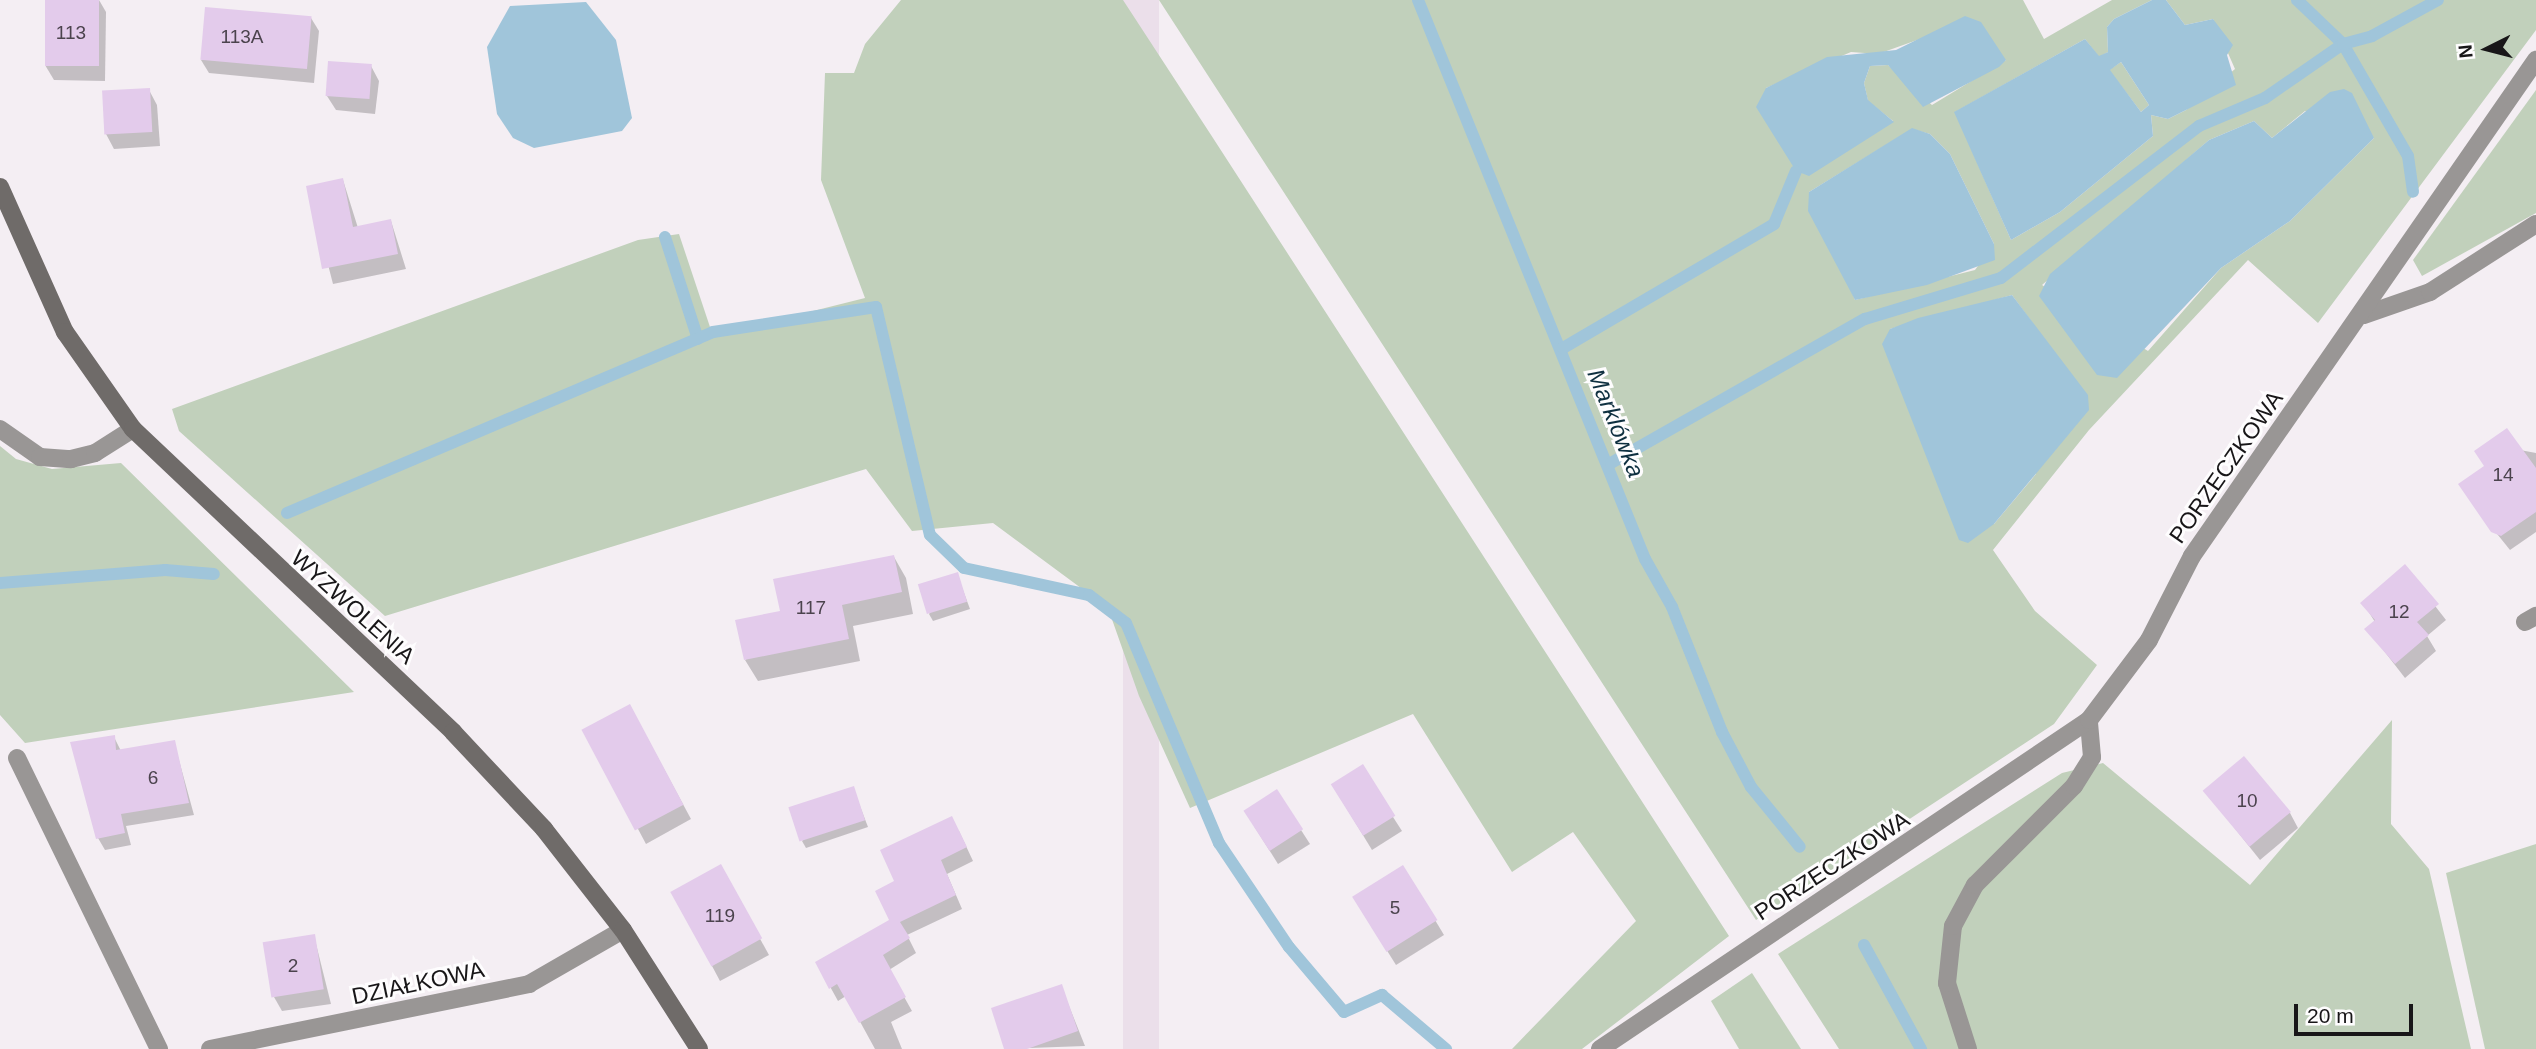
<!DOCTYPE html>
<html>
<head>
<meta charset="utf-8">
<style>
  body { margin:0 }
  #map { position:relative; width:2536px; height:1049px; overflow:hidden; background:#f4eef3; font-family:Helvetica,sans-serif }
  div>[style] { position:absolute }
  [style*='--x'] { left:calc(var(--x)*1px); top:calc(var(--y)*1px); width:calc(var(--w)*1px); rotate:calc(var(--a)*1deg) }
  .built>* { inset:0; background:#ebdfea; transform-origin:0 0 }
  .green>* { inset:0; background:#c1d0bb }
  .water>* { inset:0; background:#a0c5da }
  .shadow>* { inset:0; background:#0003 }
  .stream>* { height:12px; margin:-6px; padding:0 6px; transform-origin:6px; border-radius:6px; background:#a0c5da }
  .building>* { inset:0; background:#e3cbeb; transform-origin:0 0 }
  .lane>* { height:18px; margin:-9px; padding:0 9px; transform-origin:9px; border-radius:9px; background:#999695 }
  .street>* { height:18px; margin:-9px; padding:0 9px; transform-origin:9px; border-radius:9px; background:#999695 }
  .secondary>* { height:18px; margin:-9px; padding:0 9px; transform-origin:9px; border-radius:9px; background:#6f6b69 }
  span { translate:-50% -50%; white-space:nowrap; text-align:center; line-height:1.15; -webkit-text-stroke:6px #fefdfe; paint-order:stroke }
  .number-label { font-size:19px; color:#4b434d }
  .number-label span { -webkit-text-stroke-width:0 }
  .street-label { font-size:23px; color:#181618 }
  .water-label { font-size:24px; color:#0f3040; font-style:italic }
  .north { position:absolute; left:2452px; top:14px; width:70px; height:70px; -webkit-text-stroke:5px #fefdfe; paint-order:stroke; rotate:264deg; font-size:19px; font-weight:700; line-height:28px; text-align:center; color:#181618 }
  .north::after { content:''; display:block; margin:auto; width:24px; height:32px; background:#181618; clip-path:polygon(50% 0,100% 100%,50% 72%,0 100%) }
  .scale { position:absolute; left:2294px; top:1004px; width:119px; height:32px; box-sizing:border-box; border:4px solid #181618; border-top:0; padding-left:9px; font-size:21px; line-height:24px; white-space:nowrap; color:#181618; -webkit-text-stroke:5px #fefdfe; paint-order:stroke }
</style>
</head>
<body>
<div id="map">
  <div class="built">
    <div style="left:1123px;top:0;width:36px;height:1249px"></div>
  </div>
  <div class="green">
    <div style="clip-path:polygon(901px 0,1123px 0,1213px 138px,1729px 936px,1582px 1049px,1512px 1049px,1636px 921px,1573px 832px,1512px 872px,1413px 714px,1190px 808px,1139px 696px,1108px 608px,993px 523px,912px 531px,866px 469px,385px 616px,179px 431px,172px 409px,638px 240px,679px 234px,713px 336px,865px 298px,821px 180px,825px 73px,854px 73px,865px 44px)"></div>
    <div style="clip-path:polygon(evenodd,1159px 0,2023px 0,2044px 39px,2112px 0,2152px 0,2114px 19px,2107px 27px,2108px 52px,2099px 57px,2085px 39px,1955px 112px,2011px 240px,2060px 212px,2153px 136px,2151px 115px,2168px 119px,2186px 110px,2235px 69px,2213px 19px,2185px 25px,2166px 0,2536px 0,2536px 30px,2318px 323px,2248px 260px,2089px 430px,1993px 550px,2035px 611px,2097px 665px,2054px 724px,1756px 920px,1159px 0,1920px 39px,2006px 60px,1932px 105px,1888px 65px,1870px 66px,1864px 83px,1868px 101px,1893px 121px,1796px 170px,1776px 136px,1766px 88px,1851px 52px,1878px 54px,1920px 39px,1159px 0,2305px 111px,2374px 138px,2290px 221px,2221px 268px,2148px 351px,2042px 285px,2209px 140px,2254px 121px,2272px 138px,2305px 111px,1159px 0,1912px 129px,1930px 134px,1950px 154px,1994px 244px,1975px 270px,1855px 300px,1809px 192px,1912px 129px,1159px 0,2012px 295px,2034px 325px,2036px 474px,1994px 524px,1890px 329px,2012px 295px)"></div>
    <div style="clip-path:polygon(2121px 62px,2149px 105px,2141px 112px,2109px 70px)"></div>
    <div style="clip-path:polygon(2536px 90px,2536px 213px,2422px 276px,2413px 260px)"></div>
    <div style="clip-path:polygon(0 446px,16px 459px,52px 469px,121px 463px,354px 692px,25px 743px,0 715px)"></div>
    <div style="clip-path:polygon(2392px 720px,2391px 824px,2429px 869px,2471px 1049px,1839px 1049px,1778px 954px,2062px 773px,2103px 763px,2250px 885px)"></div>
    <div style="clip-path:polygon(2536px 844px,2536px 1049px,2485px 1049px,2446px 873px)"></div>
    <div style="clip-path:polygon(1752px 973px,1801px 1049px,1739px 1049px,1711px 1001px)"></div>
  </div>
  <div class="water">
    <div style="clip-path:polygon(evenodd,2152px 0,2166px 0,2185px 25px,2213px 19px,2233px 45px,2227px 55px,2236px 85px,2168px 119px,2151px 115px,2153px 136px,2060px 212px,2011px 240px,1954px 112px,2085px 39px,2099px 56px,2108px 52px,2107px 27px,2114px 19px,2152px 0,2121px 62px,2149px 105px,2141px 112px,2110px 70px,2121px 62px)"></div>
    <div style="clip-path:polygon(586px 2px,616px 40px,632px 118px,622px 131px,534px 148px,513px 138px,497px 114px,487px 47px,510px 6px)"></div>
    <div style="clip-path:polygon(1965px 16px,1981px 22px,2006px 60px,1999px 67px,1923px 107px,1888px 65px,1870px 66px,1864px 83px,1868px 100px,1894px 122px,1809px 176px,1796px 171px,1756px 107px,1766px 88px,1827px 57px,1896px 50px)"></div>
    <div style="clip-path:polygon(2344px 89px,2352px 93px,2374px 138px,2290px 221px,2221px 268px,2117px 378px,2097px 375px,2039px 296px,2050px 274px,2209px 140px,2254px 121px,2272px 138px,2330px 92px)"></div>
    <div style="clip-path:polygon(1912px 128px,1930px 134px,1950px 154px,1994px 244px,1995px 260px,1927px 285px,1855px 300px,1808px 211px,1809px 192px)"></div>
    <div style="clip-path:polygon(2012px 295px,2088px 395px,2089px 410px,1994px 524px,1968px 543px,1959px 540px,1882px 344px,1890px 329px,1918px 318px)"></div>
  </div>
  <div class="shadow">
    <div style="clip-path:polygon(46px 0,99px 0,106px 12px,105px 81px,54px 80px,45px 65px)"></div>
    <div style="clip-path:polygon(311px 18px,319px 31px,314px 83px,209px 73px,201px 60px)"></div>
    <div style="clip-path:polygon(371px 66px,379px 81px,375px 114px,336px 110px,327px 96px)"></div>
    <div style="clip-path:polygon(149px 90px,157px 105px,160px 146px,114px 149px,106px 134px)"></div>
    <div style="clip-path:polygon(343px 180px,358px 228px,391px 221px,406px 269px,333px 284px,308px 187px)"></div>
    <div style="clip-path:polygon(2520px 450px,2536px 453px,2536px 532px,2510px 550px,2469px 499px)"></div>
    <div style="clip-path:polygon(894px 557px,906px 578px,913px 614px,853px 626px,860px 661px,758px 681px,745px 660px)"></div>
    <div style="clip-path:polygon(2404px 566px,2446px 620px,2427px 636px,2436px 651px,2405px 678px,2367px 629px,2375px 622px,2363px 603px)"></div>
    <div style="clip-path:polygon(957px 574px,970px 609px,933px 621px,929px 614px)"></div>
    <div style="clip-path:polygon(638px 721px,691px 819px,646px 844px,638px 829px)"></div>
    <div style="clip-path:polygon(114px 737px,121px 751px,174px 742px,194px 815px,126px 826px,131px 845px,105px 850px,98px 838px)"></div>
    <div style="clip-path:polygon(853px 788px,868px 827px,806px 848px,802px 841px)"></div>
    <div style="clip-path:polygon(2205px 791px,2290px 813px,2298px 828px,2260px 860px)"></div>
    <div style="clip-path:polygon(1341px 799px,1393px 817px,1402px 831px,1372px 850px)"></div>
    <div style="clip-path:polygon(1254px 826px,1301px 830px,1310px 844px,1278px 864px)"></div>
    <div style="clip-path:polygon(959px 831px,973px 861px,947px 874px,962px 909px,907px 935px,916px 953px,889px 970px,912px 1011px,891px 1022px,902px 1049px,875px 1049px,846px 996px,838px 1001px,817px 963px,891px 920px,897px 882px)"></div>
    <div style="clip-path:polygon(728px 881px,769px 955px,720px 981px,712px 966px)"></div>
    <div style="clip-path:polygon(1363px 912px,1435px 920px,1444px 935px,1396px 965px)"></div>
    <div style="clip-path:polygon(314px 936px,331px 1004px,282px 1011px,274px 997px)"></div>
    <div style="clip-path:polygon(1061px 986px,1085px 1046px,1006px 1049px)"></div>
  </div>
  <div class="stream">
    <div style="--x:1418;--y:0;--w:603;--a:67.9"></div>
    <div style="--x:1645;--y:559;--w:55;--a:60.6"></div>
    <div style="--x:1672;--y:607;--w:135;--a:68.2"></div>
    <div style="--x:1722;--y:732;--w:62;--a:62.2"></div>
    <div style="--x:1751;--y:787;--w:77;--a:50.8"></div>
    <div style="--x:2297;--y:0;--w:64;--a:43.7"></div>
    <div style="--x:2343;--y:44;--w:129;--a:59.9"></div>
    <div style="--x:2408;--y:156;--w:36;--a:82"></div>
    <div style="--x:665;--y:237;--w:107;--a:72.1"></div>
    <div style="--x:1563;--y:348;--w:245;--a:-30.4"></div>
    <div style="--x:1774;--y:224;--w:57;--a:-67.5"></div>
    <div style="--x:1611;--y:463;--w:292;--a:-29.6"></div>
    <div style="--x:1865;--y:319;--w:142;--a:-16.8"></div>
    <div style="--x:2001;--y:278;--w:250;--a:-37.5"></div>
    <div style="--x:2199;--y:126;--w:72;--a:-23"></div>
    <div style="--x:2265;--y:98;--w:95;--a:-34.7"></div>
    <div style="--x:2343;--y:44;--w:30;--a:-15"></div>
    <div style="--x:2372;--y:36;--w:75;--a:-28.6"></div>
    <div style="--x:287;--y:513;--w:463;--a:-23"></div>
    <div style="--x:713;--y:332;--w:165;--a:-8.7"></div>
    <div style="--x:876;--y:307;--w:234;--a:76.7"></div>
    <div style="--x:930;--y:535;--w:47;--a:44.1"></div>
    <div style="--x:964;--y:568;--w:128;--a:12.2"></div>
    <div style="--x:1089;--y:595;--w:46;--a:37.1"></div>
    <div style="--x:1126;--y:623;--w:239;--a:67.1"></div>
    <div style="--x:1219;--y:843;--w:125;--a:56.1"></div>
    <div style="--x:1289;--y:947;--w:85;--a:49.8"></div>
    <div style="--x:1344;--y:1012;--w:42;--a:-24.1"></div>
    <div style="--x:1382;--y:995;--w:84;--a:40.2"></div>
    <div style="--x:0;--y:583;--w:166;--a:-4.5"></div>
    <div style="--x:165;--y:570;--w:49;--a:4.7"></div>
    <div style="--x:1864;--y:945;--w:119;--a:61.3"></div>
  </div>
  <div class="building">
    <div style="left:45px;top:0;width:54px;height:66px"></div>
    <div style="left:205px;top:7px;width:107px;height:53px;rotate:5deg"></div>
    <div style="left:328px;top:61px;width:44px;height:35px;rotate:4deg"></div>
    <div style="left:150px;top:88px;width:44px;height:48px;rotate:87deg"></div>
    <div style="clip-path:polygon(343px 178px,353px 227px,391px 219px,398px 254px,322px 269px,306px 186px)"></div>
    <div style="clip-path:polygon(2507px 428px,2536px 468px,2536px 512px,2501px 536px,2491px 532px,2458px 484px,2484px 466px,2474px 451px)"></div>
    <div style="clip-path:polygon(894px 555px,902px 592px,842px 605px,849px 639px,744px 660px,735px 620px,780px 611px,773px 579px)"></div>
    <div style="clip-path:polygon(2405px 564px,2439px 604px,2417px 622px,2429px 635px,2395px 664px,2364px 629px,2375px 620px,2360px 603px)"></div>
    <div style="left:958px;top:572px;width:31px;height:42px;rotate:73deg"></div>
    <div style="left:630px;top:704px;width:114px;height:55px;rotate:62deg"></div>
    <div style="clip-path:polygon(115px 735px,116px 750px,175px 740px,189px 803px,121px 814px,125px 833px,96px 839px,70px 742px)"></div>
    <div style="left:2244px;top:756px;width:73px;height:54px;rotate:50deg"></div>
    <div style="left:1363px;top:764px;width:61px;height:38px;rotate:58deg"></div>
    <div style="left:854px;top:786px;width:36px;height:69px;rotate:72deg"></div>
    <div style="left:1277px;top:789px;width:48px;height:40px;rotate:57deg"></div>
    <div style="clip-path:polygon(952px 816px,967px 847px,941px 860px,956px 895px,900px 922px,910px 938px,883px 955px,906px 997px,859px 1023px,837px 984px,829px 989px,815px 962px,889px 920px,875px 891px,894px 881px,880px 850px)"></div>
    <div style="left:721px;top:864px;width:85px;height:58px;rotate:61deg"></div>
    <div style="left:1403px;top:865px;width:65px;height:60px;rotate:58deg"></div>
    <div style="left:315px;top:934px;width:56px;height:53px;rotate:81deg"></div>
    <div style="clip-path:polygon(1062px 984px,1078px 1031px,1027px 1049px,1004px 1049px,991px 1008px)"></div>
  </div>
  <div class="lane">
    <div style="--x:2525;--y:622;--w:13;--a:-29"></div>
    <div style="--x:17;--y:758;--w:324;--a:64"></div>
    <div style="--x:1968;--y:1049;--w:69;--a:-107.7"></div>
    <div style="--x:1947;--y:983;--w:57;--a:-84"></div>
    <div style="--x:1953;--y:926;--w:47;--a:-61.8"></div>
    <div style="--x:1975;--y:885;--w:140;--a:-45"></div>
    <div style="--x:2074;--y:786;--w:34;--a:-58"></div>
    <div style="--x:2092;--y:757;--w:37;--a:-95"></div>
  </div>
  <div class="street">
    <div style="--x:2364;--y:315;--w:70;--a:-19.2"></div>
    <div style="--x:2430;--y:292;--w:126;--a:-32.7"></div>
    <div style="--x:0;--y:429;--w:49;--a:35"></div>
    <div style="--x:40;--y:457;--w:31;--a:4"></div>
    <div style="--x:71;--y:459;--w:25;--a:-14"></div>
    <div style="--x:95;--y:453;--w:45;--a:-32.3"></div>
    <div style="--x:210;--y:1049;--w:326;--a:-11.5"></div>
    <div style="--x:529;--y:984;--w:108;--a:-29.9"></div>
    <div style="--x:1600;--y:1049;--w:589;--a:-33.93"></div>
    <div style="--x:2089;--y:720;--w:100;--a:-53.1"></div>
    <div style="--x:2149;--y:640;--w:94;--a:-62.9"></div>
    <div style="--x:2192;--y:556;--w:604;--a:-55.26"></div>
  </div>
  <div class="secondary">
    <div style="--x:0;--y:187;--w:159;--a:65.9"></div>
    <div style="--x:65;--y:332;--w:118;--a:55"></div>
    <div style="--x:133;--y:429;--w:441;--a:43.4"></div>
    <div style="--x:453;--y:732;--w:133;--a:46.8"></div>
    <div style="--x:544;--y:829;--w:128;--a:52"></div>
    <div style="--x:623;--y:930;--w:141;--a:57.4"></div>
  </div>
  <div class="number-label">
    <span style="left:71px;top:33px">113</span>
    <span style="left:242px;top:37px">113A</span>
    <span style="left:2503px;top:475px">14</span>
    <span style="left:811px;top:608px">117</span>
    <span style="left:2399px;top:612px">12</span>
    <span style="left:153px;top:778px">6</span>
    <span style="left:2247px;top:801px">10</span>
    <span style="left:1395px;top:908px">5</span>
    <span style="left:720px;top:916px">119</span>
    <span style="left:293px;top:966px">2</span>
  </div>
  <div class="street-label">
    <span style="left:2226px;top:467px;rotate:-55deg">PORZECZKOWA</span>
    <span style="left:353px;top:607px;rotate:42deg">WYZWOLENIA</span>
    <span style="left:1832px;top:866px;rotate:-33deg">PORZECZKOWA</span>
    <span style="left:418px;top:983px;rotate:-12deg">DZIAŁKOWA</span>
  </div>
  <div class="water-label">
    <span style="left:1616px;top:423px;rotate:68deg">Marklówka</span>
  </div>
  <div class="north">N</div>
  <div class="scale">20 m</div>
</div>
</body>
</html>
